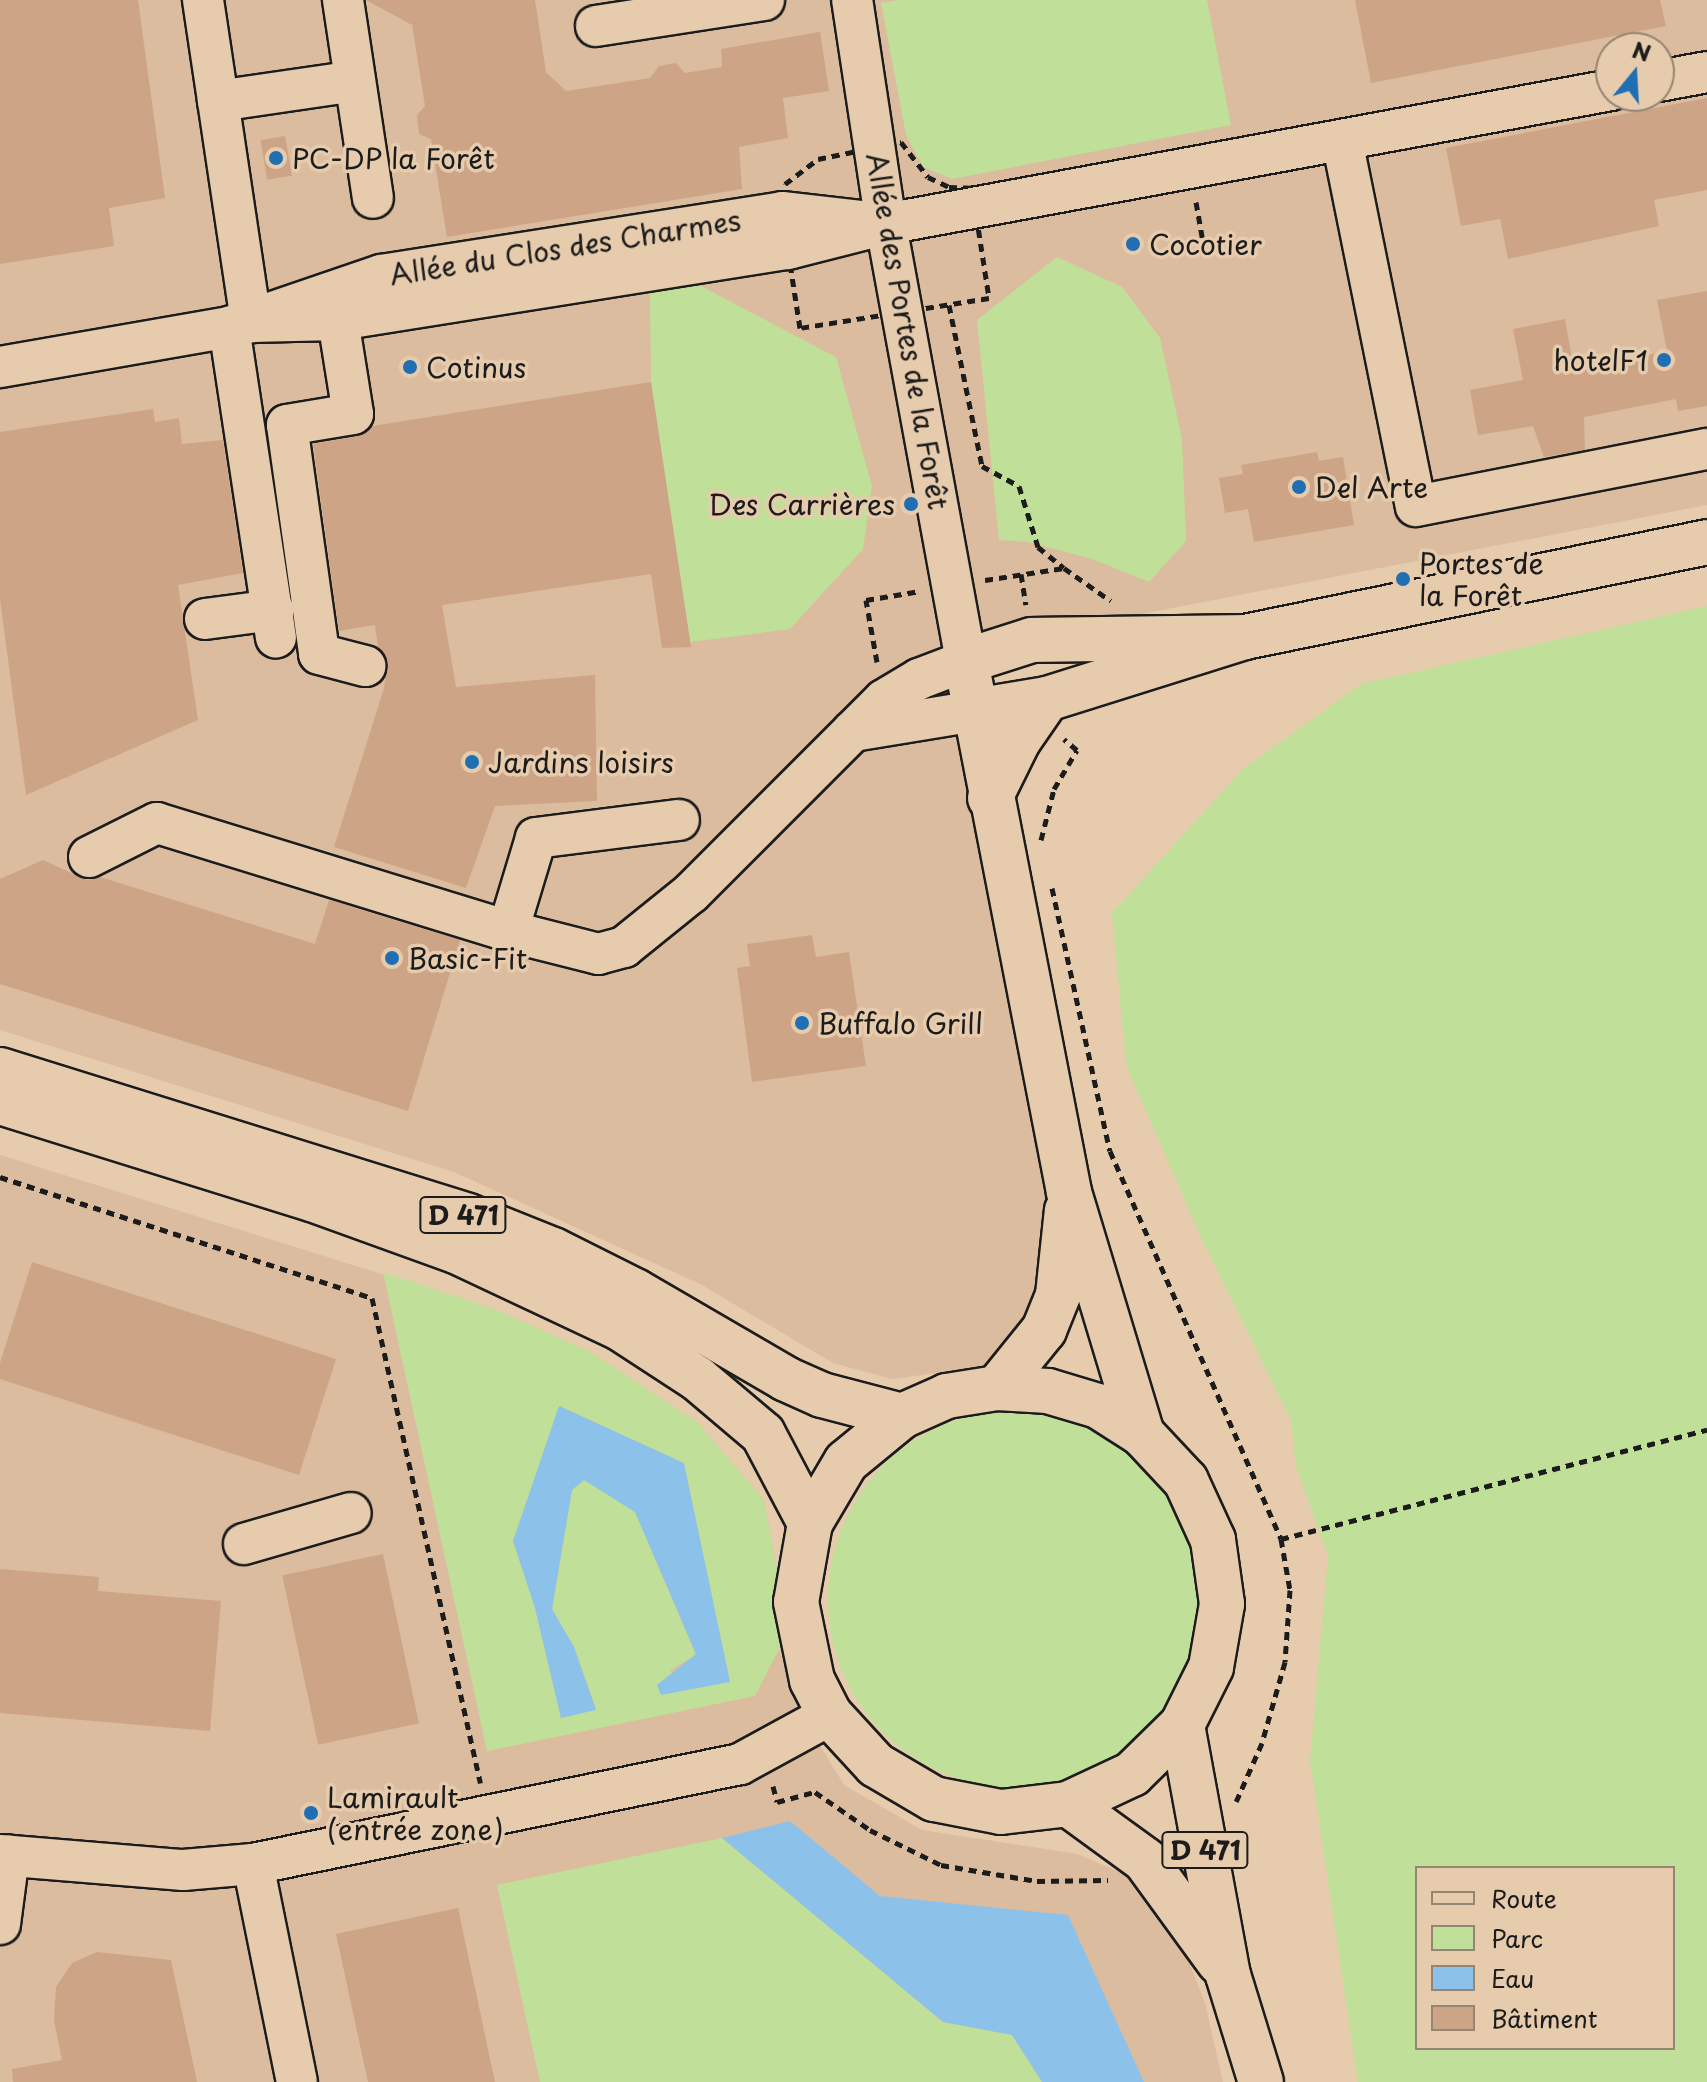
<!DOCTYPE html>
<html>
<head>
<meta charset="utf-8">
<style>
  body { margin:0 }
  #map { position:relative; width:1707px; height:2082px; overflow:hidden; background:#e6cbad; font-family:"Playpen Sans",sans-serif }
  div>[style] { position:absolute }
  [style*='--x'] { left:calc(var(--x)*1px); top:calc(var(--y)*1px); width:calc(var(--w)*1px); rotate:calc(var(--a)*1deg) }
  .built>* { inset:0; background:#dbbc9e }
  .green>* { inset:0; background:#c0e099 }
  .round { border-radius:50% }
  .water>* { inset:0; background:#8cc2ea }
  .building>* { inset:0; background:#cea486; transform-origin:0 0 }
  .path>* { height:5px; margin-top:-2.5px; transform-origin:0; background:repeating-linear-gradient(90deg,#1c1c1c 0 8px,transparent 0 14px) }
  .roads { filter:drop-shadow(2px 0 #1c1c1c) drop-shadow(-2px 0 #1c1c1c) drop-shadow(0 2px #1c1c1c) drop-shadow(0 -2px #1c1c1c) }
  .minor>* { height:40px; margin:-20px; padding:0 20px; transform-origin:20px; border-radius:20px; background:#e6cbad }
  .major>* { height:44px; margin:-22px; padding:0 22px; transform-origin:22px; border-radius:22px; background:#e6cbad }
  .dots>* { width:22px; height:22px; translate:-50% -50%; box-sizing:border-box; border:4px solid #e6cbad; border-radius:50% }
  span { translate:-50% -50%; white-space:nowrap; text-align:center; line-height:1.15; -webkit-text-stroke:7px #e6cbad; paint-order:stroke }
  .shield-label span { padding:2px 6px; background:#e6cbad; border:2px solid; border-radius:6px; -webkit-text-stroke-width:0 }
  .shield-label { font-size:26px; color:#1c1c1c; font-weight:700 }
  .poi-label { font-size:28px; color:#1c1c1c }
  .left { translate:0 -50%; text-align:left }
  .right { translate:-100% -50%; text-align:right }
  .street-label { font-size:28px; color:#1c1c1c }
  .legend { position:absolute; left:1415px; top:1866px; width:260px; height:184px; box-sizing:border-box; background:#e6cbad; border:2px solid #958573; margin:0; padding:10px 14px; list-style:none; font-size:24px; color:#1c1c1c }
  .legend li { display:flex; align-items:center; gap:16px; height:40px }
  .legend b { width:40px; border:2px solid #958573 }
  .north { position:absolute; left:1595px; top:32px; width:80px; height:80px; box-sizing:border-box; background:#e6cbad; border:2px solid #958573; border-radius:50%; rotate:18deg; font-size:22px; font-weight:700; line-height:32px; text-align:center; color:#1c1c1c }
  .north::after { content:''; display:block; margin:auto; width:28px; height:36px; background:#1f6fb2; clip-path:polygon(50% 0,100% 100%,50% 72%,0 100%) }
</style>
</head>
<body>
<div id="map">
  <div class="built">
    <div style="clip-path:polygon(evenodd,0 0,1707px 0,1707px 505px,944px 652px,1050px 1178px,1055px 1287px,997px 1365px,892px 1379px,833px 1363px,702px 1285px,454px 1172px,0 1030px,0 0,1611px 48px,1659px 48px,1659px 96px,1611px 96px,1611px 48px)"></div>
    <div style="clip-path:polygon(0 1155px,494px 1309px,589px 1351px,697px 1422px,764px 1500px,777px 1569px,779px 1649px,810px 1729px,844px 1785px,922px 1830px,1078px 1854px,1146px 1884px,1177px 1931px,1205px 2003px,1223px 2082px,0 2082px)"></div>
  </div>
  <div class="green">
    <div style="clip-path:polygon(900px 0,1207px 0,1231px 125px,952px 179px,923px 167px,906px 135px,881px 3px)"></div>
    <div style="clip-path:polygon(1057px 257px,1122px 287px,1160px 338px,1182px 439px,1186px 541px,1149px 582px,1092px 559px,1028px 542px,999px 540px,977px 320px)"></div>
    <div style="clip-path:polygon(697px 284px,836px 357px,872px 486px,863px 549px,790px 629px,690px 642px,651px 382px,650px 294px)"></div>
    <div style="clip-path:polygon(evenodd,1707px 606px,1707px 2082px,1358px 2082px,1310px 1761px,1328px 1555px,1296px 1467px,1291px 1421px,1200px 1235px,1126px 1065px,1112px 913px,1243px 769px,1361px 684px,1707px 606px,1417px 1868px,1673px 1868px,1673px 2048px,1417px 2048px,1417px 1868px)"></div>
    <div style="clip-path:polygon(evenodd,383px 1272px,494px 1309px,589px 1351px,697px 1422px,764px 1500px,777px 1569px,779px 1649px,755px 1696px,487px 1751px,383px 1272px,560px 1406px,684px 1464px,730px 1682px,669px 1671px,696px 1655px,635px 1512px,584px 1480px,572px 1490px,552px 1610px,574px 1647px,596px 1709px,561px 1718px,535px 1608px,513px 1541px,560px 1406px)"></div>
    <div class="round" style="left:828px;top:1410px;width:378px;height:378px"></div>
    <div style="clip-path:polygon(722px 1838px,943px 2022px,1012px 2035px,1042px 2082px,540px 2082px,497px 1885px)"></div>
  </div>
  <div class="water">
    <div style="clip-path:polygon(559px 1406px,684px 1463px,730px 1682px,661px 1695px,657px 1685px,696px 1654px,635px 1512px,584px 1480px,572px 1490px,552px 1609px,574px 1647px,596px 1710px,561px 1718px,535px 1608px,513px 1541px)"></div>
    <div style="clip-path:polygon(790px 1821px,880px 1896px,1068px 1915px,1144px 2082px,1042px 2082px,1012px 2035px,943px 2022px,722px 1838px)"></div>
  </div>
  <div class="building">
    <div style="clip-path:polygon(0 0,138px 0,165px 198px,109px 208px,114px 246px,0 264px)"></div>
    <div style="clip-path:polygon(366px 0,535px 0,546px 72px,566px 91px,650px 78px,659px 66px,676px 63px,685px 73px,722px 67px,721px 49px,820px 32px,829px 91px,783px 98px,788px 138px,739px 147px,742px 189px,447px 237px,431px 139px,419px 134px,417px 115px,425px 106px,412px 25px)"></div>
    <div style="clip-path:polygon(1355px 0,1660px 0,1666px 26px,1371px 83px)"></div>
    <div style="clip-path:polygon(1707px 98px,1707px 190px,1654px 200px,1659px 226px,1508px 259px,1500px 219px,1461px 226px,1446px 148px)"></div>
    <div style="left:285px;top:136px;width:40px;height:25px;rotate:80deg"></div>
    <div style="clip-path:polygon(1707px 291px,1707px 406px,1678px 411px,1676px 399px,1584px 417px,1585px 450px,1544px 457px,1533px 426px,1478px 435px,1470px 390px,1523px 380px,1513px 329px,1565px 319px,1574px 370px,1667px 351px,1657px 300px)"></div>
    <div style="clip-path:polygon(651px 382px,691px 647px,662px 648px,651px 574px,442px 605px,456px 687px,595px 675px,597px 801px,495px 806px,466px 888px,334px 847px,384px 688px,387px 661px,378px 648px,375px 625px,339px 631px,313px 444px,358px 436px,372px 426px)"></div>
    <div style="clip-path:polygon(153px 409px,155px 422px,179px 418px,182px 444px,223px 440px,243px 573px,178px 585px,198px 720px,26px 795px,0 599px,0 432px)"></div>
    <div style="clip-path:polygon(1317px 452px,1319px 461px,1343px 457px,1354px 525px,1254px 542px,1248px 509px,1225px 513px,1219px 478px,1243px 474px,1241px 465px)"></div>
    <div style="clip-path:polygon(43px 860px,87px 880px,100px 877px,315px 944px,329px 900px,460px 940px,408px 1111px,0 984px,0 879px)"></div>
    <div style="clip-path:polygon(812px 935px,816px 957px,849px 952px,866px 1066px,752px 1082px,737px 968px,750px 966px,747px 944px)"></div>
    <div style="clip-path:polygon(32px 1262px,336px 1359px,299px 1475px,0 1379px,0 1363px)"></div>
    <div style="left:383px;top:1554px;width:173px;height:103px;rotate:78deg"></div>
    <div style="clip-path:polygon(0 1569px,99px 1577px,98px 1591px,221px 1601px,210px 1731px,0 1713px)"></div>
    <div style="clip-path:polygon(458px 1908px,495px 2082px,368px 2082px,336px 1934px)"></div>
    <div style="clip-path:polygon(97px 1952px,171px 1960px,197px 2082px,13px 2082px,12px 2069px,62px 2060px,54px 2021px,56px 1987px,72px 1963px)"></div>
  </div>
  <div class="path">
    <div style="--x:901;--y:142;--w:44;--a:52.4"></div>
    <div style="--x:928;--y:177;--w:23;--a:25"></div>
    <div style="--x:949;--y:187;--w:23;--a:2"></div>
    <div style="--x:972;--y:188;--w:111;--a:81.2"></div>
    <div style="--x:989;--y:298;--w:191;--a:171"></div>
    <div style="--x:800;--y:328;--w:117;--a:-98.8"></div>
    <div style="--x:782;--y:212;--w:28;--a:-84"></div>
    <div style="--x:785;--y:184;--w:41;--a:-37.1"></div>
    <div style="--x:818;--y:159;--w:85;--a:-11.6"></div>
    <div style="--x:1196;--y:202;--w:39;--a:80"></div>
    <div style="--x:949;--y:305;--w:164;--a:78.4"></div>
    <div style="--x:982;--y:466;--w:42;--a:28.4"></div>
    <div style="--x:1019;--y:486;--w:64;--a:72.7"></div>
    <div style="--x:1038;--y:547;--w:33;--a:39"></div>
    <div style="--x:1021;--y:574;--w:31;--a:81"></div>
    <div style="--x:985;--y:580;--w:80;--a:-8.6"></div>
    <div style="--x:1064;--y:568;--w:57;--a:35.1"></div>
    <div style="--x:877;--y:662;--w:63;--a:-100.1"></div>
    <div style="--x:866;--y:600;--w:55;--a:-9.5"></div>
    <div style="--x:1041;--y:840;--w:53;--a:-75.7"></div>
    <div style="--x:1054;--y:789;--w:45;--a:-59.5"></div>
    <div style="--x:1077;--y:750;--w:17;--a:-140"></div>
    <div style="--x:1052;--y:888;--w:269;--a:77.6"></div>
    <div style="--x:1110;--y:1151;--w:424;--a:66.2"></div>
    <div style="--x:1281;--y:1539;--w:52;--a:80"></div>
    <div style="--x:1290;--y:1590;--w:72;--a:94"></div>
    <div style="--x:1285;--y:1662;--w:84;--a:105.9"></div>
    <div style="--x:1262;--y:1743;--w:64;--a:113.8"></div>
    <div style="--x:0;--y:1177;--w:391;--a:18"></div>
    <div style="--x:372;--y:1298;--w:497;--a:77.4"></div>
    <div style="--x:1281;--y:1539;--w:440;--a:-14.4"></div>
    <div style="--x:773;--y:1786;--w:16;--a:76"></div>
    <div style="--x:777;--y:1802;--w:39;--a:-15"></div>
    <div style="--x:815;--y:1792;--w:67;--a:34.6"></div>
    <div style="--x:870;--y:1830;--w:79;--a:26.2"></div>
    <div style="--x:941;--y:1865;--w:97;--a:9.5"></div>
    <div style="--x:1037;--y:1881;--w:71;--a:-0.8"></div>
  </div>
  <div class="roads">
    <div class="minor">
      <div style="--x:203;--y:0;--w:326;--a:81.5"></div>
      <div style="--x:343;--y:0;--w:200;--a:81.4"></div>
      <div style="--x:596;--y:26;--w:170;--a:-8.8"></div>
      <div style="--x:1659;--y:81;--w:49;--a:-10.6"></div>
      <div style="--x:218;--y:101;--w:138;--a:-8.3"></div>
      <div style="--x:1342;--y:140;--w:373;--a:78.6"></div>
      <div style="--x:1416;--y:506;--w:297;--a:-11.1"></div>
      <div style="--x:338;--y:320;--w:95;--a:80.9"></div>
      <div style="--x:353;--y:414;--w:67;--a:170.5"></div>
      <div style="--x:287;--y:425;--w:231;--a:82"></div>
      <div style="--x:319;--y:654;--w:48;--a:14.6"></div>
      <div style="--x:251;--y:322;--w:87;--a:-1.3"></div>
      <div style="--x:338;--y:320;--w:456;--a:-9"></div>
      <div style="--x:788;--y:249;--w:101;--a:-14.3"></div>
      <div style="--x:886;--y:224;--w:737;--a:-10.47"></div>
      <div style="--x:229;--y:327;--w:314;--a:81.4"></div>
      <div style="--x:0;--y:367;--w:232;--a:-9.9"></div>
      <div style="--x:229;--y:327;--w:161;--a:-18.9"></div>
      <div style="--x:381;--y:275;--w:406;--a:-8.9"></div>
      <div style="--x:782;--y:212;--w:81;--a:6.4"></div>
      <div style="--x:205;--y:619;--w:69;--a:-7.5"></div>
      <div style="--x:853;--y:731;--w:124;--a:-9.3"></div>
      <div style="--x:89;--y:857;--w:76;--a:-26.6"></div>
      <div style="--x:157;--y:823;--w:367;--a:17.1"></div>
      <div style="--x:508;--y:931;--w:93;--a:14.3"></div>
      <div style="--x:598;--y:954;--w:27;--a:-15"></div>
      <div style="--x:624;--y:947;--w:86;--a:-38.9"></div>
      <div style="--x:691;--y:893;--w:273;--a:-45"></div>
      <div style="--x:884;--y:700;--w:41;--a:-31"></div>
      <div style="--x:919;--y:679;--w:50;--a:-21"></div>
      <div style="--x:966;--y:661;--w:444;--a:-100.4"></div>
      <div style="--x:886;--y:224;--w:227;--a:-98.6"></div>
      <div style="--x:508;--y:931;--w:97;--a:-73.2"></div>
      <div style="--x:536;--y:838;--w:144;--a:-7.2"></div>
      <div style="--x:244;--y:1544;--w:111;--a:-16.2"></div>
      <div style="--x:0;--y:1855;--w:184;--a:4.7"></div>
      <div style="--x:183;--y:1870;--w:70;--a:-4.9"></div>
      <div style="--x:253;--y:1864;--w:497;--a:-11.6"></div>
      <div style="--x:740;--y:1764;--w:102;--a:-28.6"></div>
      <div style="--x:253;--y:1864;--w:222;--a:78.6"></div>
      <div style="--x:0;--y:1924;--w:69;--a:-82.5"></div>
    </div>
    <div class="major">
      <div style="--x:975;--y:711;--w:73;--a:-9.5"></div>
      <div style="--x:1047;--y:699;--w:207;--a:-17.4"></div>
      <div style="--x:1245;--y:637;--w:472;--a:-11.6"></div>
      <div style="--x:990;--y:798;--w:64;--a:-63.8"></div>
      <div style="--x:1018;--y:741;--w:51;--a:-55.4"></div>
      <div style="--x:0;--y:1070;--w:490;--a:17.3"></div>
      <div style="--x:468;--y:1216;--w:92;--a:21.8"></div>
      <div style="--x:553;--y:1250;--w:92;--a:26.6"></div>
      <div style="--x:635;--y:1291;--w:175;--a:30.2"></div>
      <div style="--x:786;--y:1379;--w:39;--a:24"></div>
      <div style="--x:822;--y:1395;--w:83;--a:14.7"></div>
      <div style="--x:0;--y:1102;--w:327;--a:17.3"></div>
      <div style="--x:312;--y:1199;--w:153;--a:19.9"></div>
      <div style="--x:456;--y:1251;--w:181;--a:25.2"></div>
      <div style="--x:620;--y:1328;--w:93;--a:33.2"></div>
      <div style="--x:698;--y:1379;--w:85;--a:40.2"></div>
      <div style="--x:763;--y:1434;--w:101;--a:62.2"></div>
      <div style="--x:997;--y:1388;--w:75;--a:-51"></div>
      <div style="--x:1044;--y:1330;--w:38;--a:-68"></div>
      <div style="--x:1058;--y:1295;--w:85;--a:-84"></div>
      <div style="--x:1142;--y:1434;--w:52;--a:-147.5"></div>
      <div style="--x:1098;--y:1406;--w:52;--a:-163.3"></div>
      <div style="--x:1048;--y:1391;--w:51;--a:-176.6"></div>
      <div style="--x:997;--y:1388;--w:51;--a:170.9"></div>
      <div style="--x:947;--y:1396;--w:49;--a:156"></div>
      <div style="--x:902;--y:1416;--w:72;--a:140.6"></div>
      <div style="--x:846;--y:1462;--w:71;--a:120.5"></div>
      <div style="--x:810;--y:1523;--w:80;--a:100"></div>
      <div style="--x:796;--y:1602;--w:80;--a:78.4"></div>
      <div style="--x:812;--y:1680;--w:39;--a:63"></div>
      <div style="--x:830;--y:1715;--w:68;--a:47.4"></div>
      <div style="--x:876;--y:1765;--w:67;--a:30.4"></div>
      <div style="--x:934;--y:1799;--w:68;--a:11"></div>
      <div style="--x:1001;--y:1812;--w:67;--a:-6.8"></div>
      <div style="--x:1068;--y:1804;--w:71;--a:-25.1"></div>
      <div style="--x:1132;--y:1774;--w:70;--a:-44.4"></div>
      <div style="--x:1182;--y:1725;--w:65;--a:-63.4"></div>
      <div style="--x:1211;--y:1667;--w:64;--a:-80.1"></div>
      <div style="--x:1222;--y:1604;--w:65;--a:-98"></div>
      <div style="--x:1213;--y:1540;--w:65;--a:-114.6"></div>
      <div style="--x:1186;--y:1481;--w:64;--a:-133.1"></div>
      <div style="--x:1142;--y:1434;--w:253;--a:-106.8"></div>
      <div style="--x:1069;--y:1192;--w:541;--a:-100.98"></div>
      <div style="--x:966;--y:661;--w:69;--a:-17.7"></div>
      <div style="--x:1032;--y:640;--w:213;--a:-0.8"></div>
      <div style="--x:1182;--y:1725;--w:254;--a:79.6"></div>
      <div style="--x:1228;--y:1975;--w:112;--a:72.9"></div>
      <div style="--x:1068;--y:1804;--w:95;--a:36"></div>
      <div style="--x:1145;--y:1860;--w:126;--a:54"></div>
    </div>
  </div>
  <div class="dots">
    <div style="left:276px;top:158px;background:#1f6fb2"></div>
    <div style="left:1133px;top:244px;background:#1f6fb2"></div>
    <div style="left:1664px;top:360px;background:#1f6fb2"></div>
    <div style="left:410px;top:367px;background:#1f6fb2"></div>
    <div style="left:1299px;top:487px;background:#1f6fb2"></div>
    <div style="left:911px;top:504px;background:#1f6fb2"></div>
    <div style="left:1403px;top:579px;background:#1f6fb2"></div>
    <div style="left:472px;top:762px;background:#1f6fb2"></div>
    <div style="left:392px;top:958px;background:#1f6fb2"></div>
    <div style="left:802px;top:1023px;background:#1f6fb2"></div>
    <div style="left:311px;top:1813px;background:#1f6fb2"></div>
  </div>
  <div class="shield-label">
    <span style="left:463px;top:1215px">D 471</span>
    <span style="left:1205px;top:1850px">D 471</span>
  </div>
  <div class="poi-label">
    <span class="left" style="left:292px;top:158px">PC-DP la Forêt</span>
    <span class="left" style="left:1149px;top:244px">Cocotier</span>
    <span class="right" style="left:1648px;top:360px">hotelF1</span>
    <span class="left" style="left:426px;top:367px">Cotinus</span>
    <span class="left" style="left:1315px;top:487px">Del Arte</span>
    <span class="right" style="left:895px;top:504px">Des Carrières</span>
    <span class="left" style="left:1419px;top:579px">Portes de<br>la Forêt</span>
    <span class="left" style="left:488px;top:762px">Jardins loisirs</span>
    <span class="left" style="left:408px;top:958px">Basic-Fit</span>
    <span class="left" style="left:818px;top:1023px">Buffalo Grill</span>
    <span class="left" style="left:327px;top:1813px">Lamirault<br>(entrée zone)</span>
  </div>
  <div class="street-label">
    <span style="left:565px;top:247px;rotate:-9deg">Allée du Clos des Charmes</span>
    <span style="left:908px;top:331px;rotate:80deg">Allée des Portes de la Forêt</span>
  </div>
  <ul class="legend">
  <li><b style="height:10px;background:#e6cbad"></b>Route</li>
  <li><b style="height:22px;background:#c0e099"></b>Parc</li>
  <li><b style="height:22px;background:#8cc2ea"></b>Eau</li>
  <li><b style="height:22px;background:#cea486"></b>Bâtiment</li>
  </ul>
  <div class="north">N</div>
</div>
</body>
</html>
